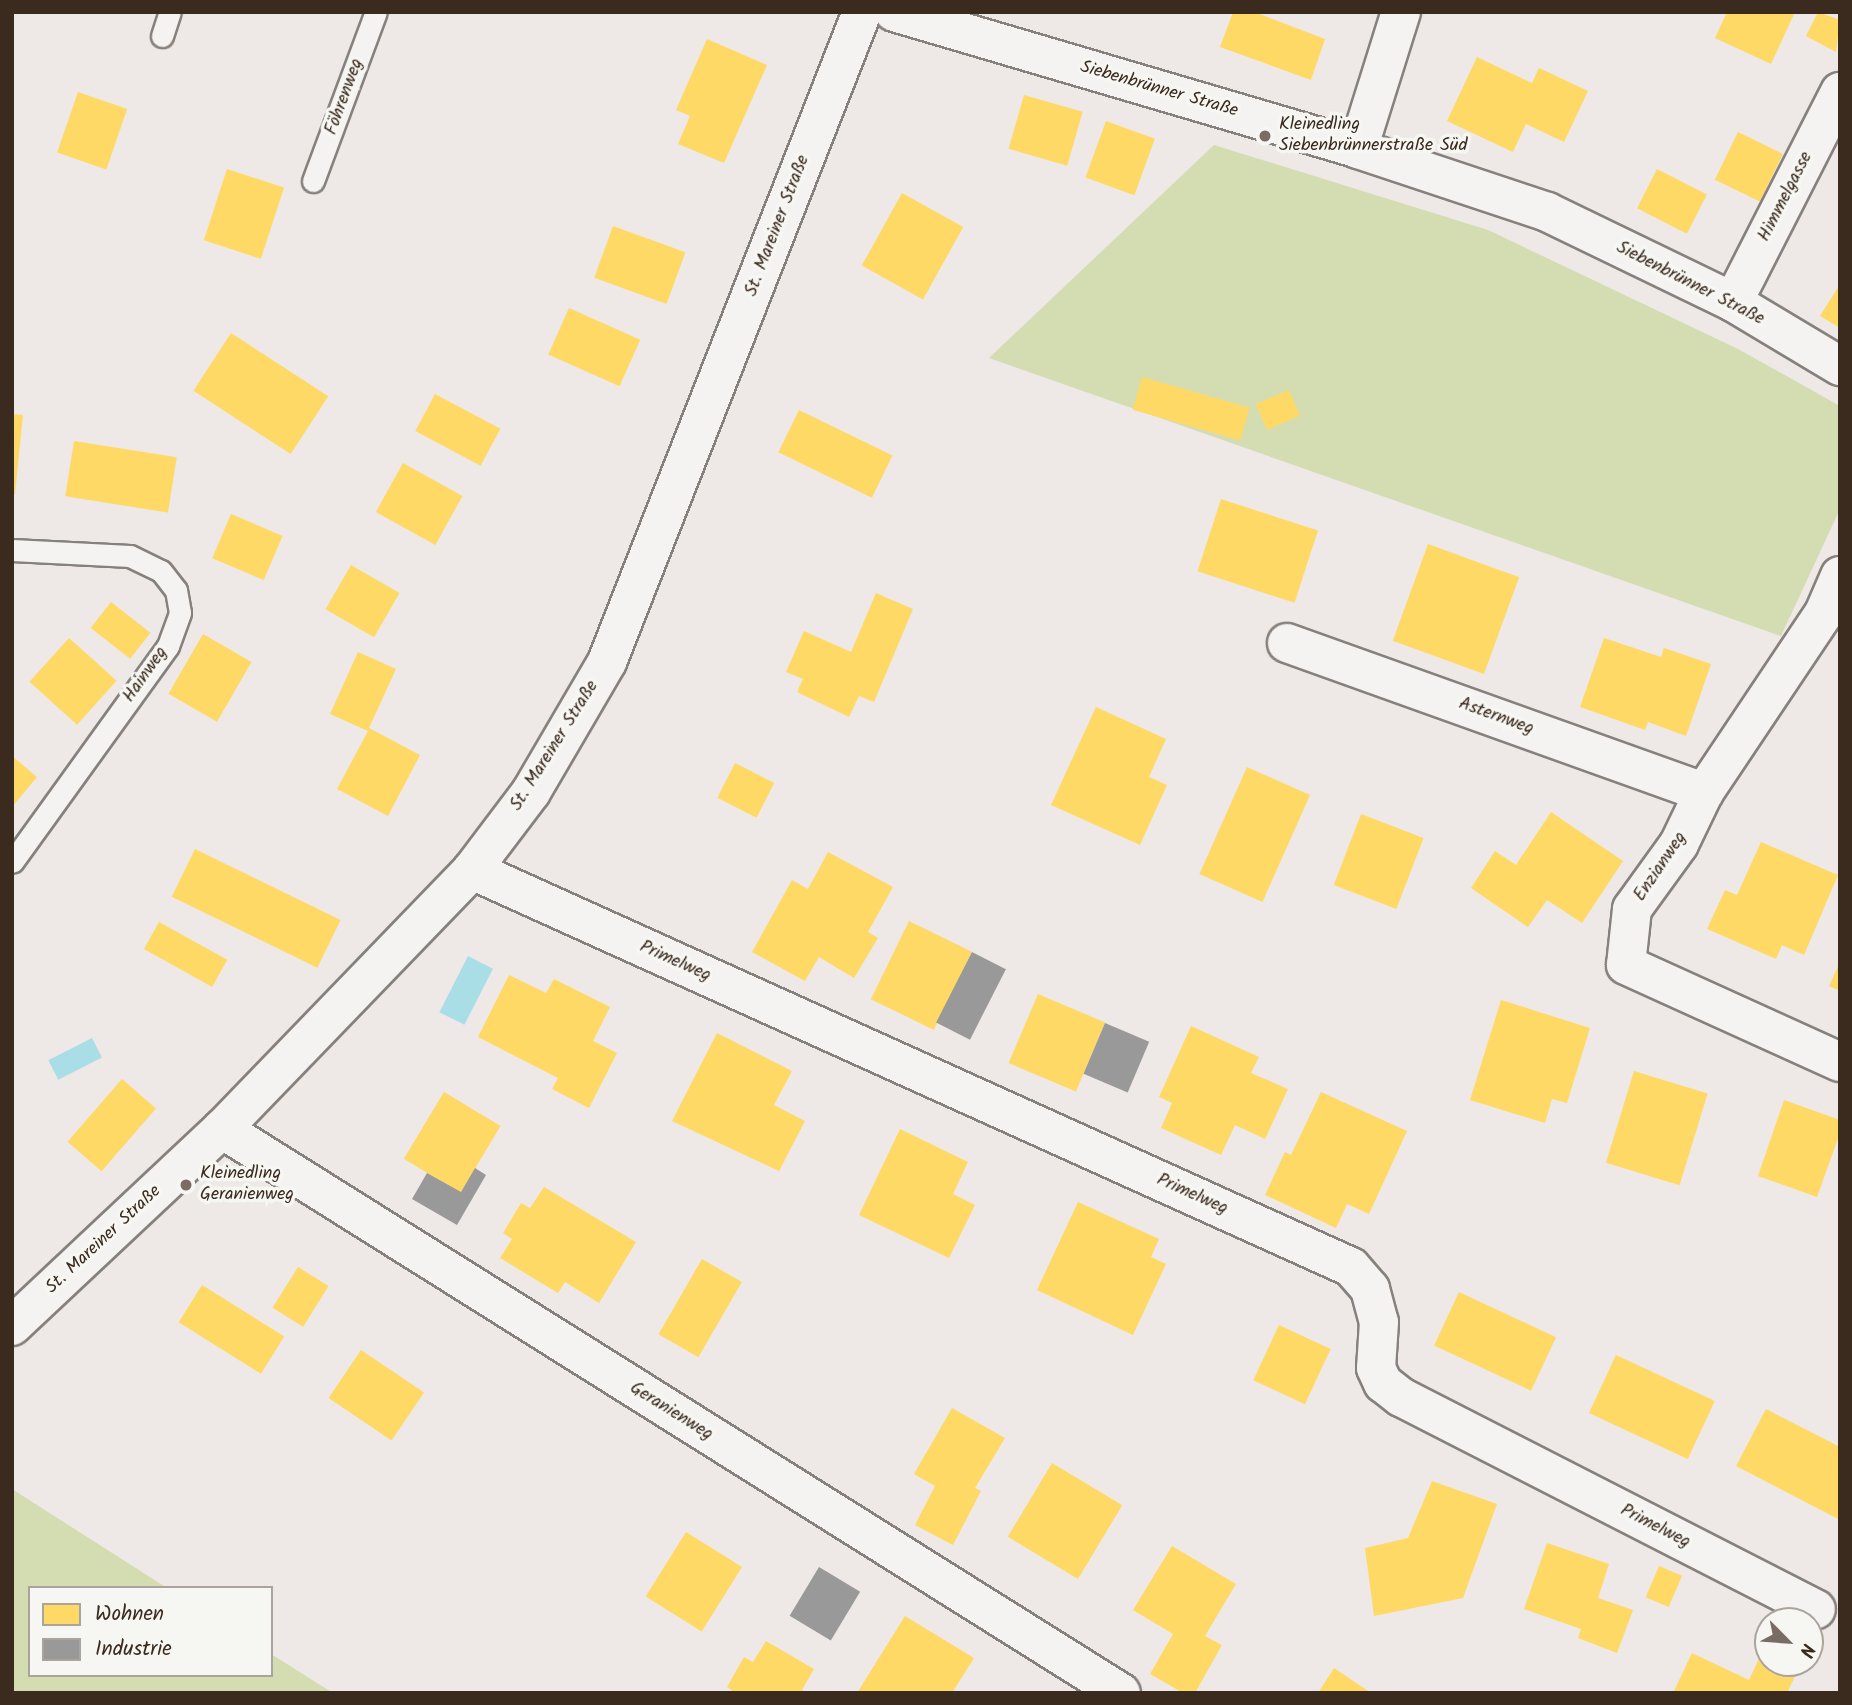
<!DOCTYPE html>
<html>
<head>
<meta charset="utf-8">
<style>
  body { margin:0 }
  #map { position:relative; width:1852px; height:1705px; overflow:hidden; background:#eee8e6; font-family:Kalam,sans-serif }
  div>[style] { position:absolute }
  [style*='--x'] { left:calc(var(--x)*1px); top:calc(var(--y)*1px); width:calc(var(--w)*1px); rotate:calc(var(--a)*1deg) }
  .green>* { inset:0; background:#d4dcb2 }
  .water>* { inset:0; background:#a9dee7; transform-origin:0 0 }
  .homes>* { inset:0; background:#ffd966; transform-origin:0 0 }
  .industry>* { inset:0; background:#999; transform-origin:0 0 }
  .roads { filter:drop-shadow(2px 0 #87817d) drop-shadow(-2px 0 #87817d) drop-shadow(0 2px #87817d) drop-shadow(0 -2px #87817d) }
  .lane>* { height:21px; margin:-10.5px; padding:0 10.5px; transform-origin:10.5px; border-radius:10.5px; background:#f4f3f1 }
  .street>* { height:38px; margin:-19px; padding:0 19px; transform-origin:19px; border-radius:19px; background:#f4f3f1 }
  .secondary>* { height:38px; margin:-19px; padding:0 19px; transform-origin:19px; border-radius:19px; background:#f4f3f1 }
  .dots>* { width:19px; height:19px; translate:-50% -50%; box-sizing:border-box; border:4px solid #f6f6f2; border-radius:50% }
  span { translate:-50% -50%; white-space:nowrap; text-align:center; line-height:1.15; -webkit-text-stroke:7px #f6f6f2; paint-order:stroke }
  .street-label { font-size:18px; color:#3b2a1e }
  .poi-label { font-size:18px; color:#3b2a1e }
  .left { translate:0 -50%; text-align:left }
  .frame { position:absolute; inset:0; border:14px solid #3b2a1e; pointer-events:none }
  .legend { position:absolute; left:28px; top:1586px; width:245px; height:91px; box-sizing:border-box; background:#f6f6f2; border:2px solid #aba49d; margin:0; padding:9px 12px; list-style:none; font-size:21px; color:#3b2a1e }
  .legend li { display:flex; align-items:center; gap:14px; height:35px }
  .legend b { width:35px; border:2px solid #aba49d }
  .north { position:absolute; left:1754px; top:1607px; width:70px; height:70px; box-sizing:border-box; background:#f6f6f2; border:2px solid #aba49d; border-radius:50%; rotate:115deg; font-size:19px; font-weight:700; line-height:28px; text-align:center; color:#3b2a1e }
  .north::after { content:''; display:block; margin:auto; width:24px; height:32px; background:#7a6c64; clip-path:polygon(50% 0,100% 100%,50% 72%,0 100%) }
</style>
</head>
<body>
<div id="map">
  <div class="green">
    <div style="clip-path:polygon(1214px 145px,1488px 230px,1738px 349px,1840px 406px,1840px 509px,1781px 636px,989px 358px)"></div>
    <div style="clip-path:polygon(12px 1489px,167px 1588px,30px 1588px,30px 1675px,271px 1675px,271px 1654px,333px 1693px,12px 1693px)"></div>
  </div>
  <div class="water">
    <div style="left:468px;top:956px;width:28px;height:63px;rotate:27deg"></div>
    <div style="left:92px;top:1038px;width:22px;height:49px;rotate:63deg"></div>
  </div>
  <div class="homes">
    <div style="clip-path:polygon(1233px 12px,1254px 12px,1325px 39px,1311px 80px,1220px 47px)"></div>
    <div style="clip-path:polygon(1727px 12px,1795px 12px,1771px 64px,1715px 38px)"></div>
    <div style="clip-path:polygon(1818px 12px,1840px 20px,1836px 52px,1806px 36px)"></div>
    <div style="clip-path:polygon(707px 39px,767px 65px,724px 163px,678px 144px,690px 116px,676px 110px)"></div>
    <div style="clip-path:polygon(1477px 57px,1532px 83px,1539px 68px,1588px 91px,1564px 142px,1526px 124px,1513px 152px,1447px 121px)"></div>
    <div style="left:78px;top:92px;width:52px;height:64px;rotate:19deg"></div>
    <div style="left:1024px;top:95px;width:61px;height:56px;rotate:16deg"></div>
    <div style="left:1106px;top:121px;width:52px;height:60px;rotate:20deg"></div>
    <div style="left:1738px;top:132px;width:50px;height:53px;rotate:26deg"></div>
    <div style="left:227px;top:169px;width:60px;height:75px;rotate:18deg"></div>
    <div style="left:1657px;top:169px;width:56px;height:44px;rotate:27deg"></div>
    <div style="left:902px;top:193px;width:70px;height:83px;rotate:29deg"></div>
    <div style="left:613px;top:226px;width:77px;height:55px;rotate:20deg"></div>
    <div style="clip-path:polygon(1840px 284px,1840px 328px,1820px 316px)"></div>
    <div style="left:569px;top:308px;width:78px;height:51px;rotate:24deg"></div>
    <div style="left:231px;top:333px;width:116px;height:69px;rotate:33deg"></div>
    <div style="left:1142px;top:377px;width:112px;height:34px;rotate:16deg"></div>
    <div style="left:1289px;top:390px;width:28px;height:36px;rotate:67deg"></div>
    <div style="left:435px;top:394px;width:74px;height:42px;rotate:28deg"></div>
    <div style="left:799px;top:410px;width:104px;height:47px;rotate:26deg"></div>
    <div style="clip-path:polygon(12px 414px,23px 415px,15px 494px,12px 494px)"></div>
    <div style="left:74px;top:441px;width:104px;height:56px;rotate:9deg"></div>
    <div style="left:403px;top:463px;width:68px;height:56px;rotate:29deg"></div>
    <div style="left:1221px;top:499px;width:102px;height:76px;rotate:18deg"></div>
    <div style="left:231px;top:514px;width:56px;height:48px;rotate:23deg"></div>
    <div style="left:1428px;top:544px;width:97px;height:103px;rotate:20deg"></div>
    <div style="left:351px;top:565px;width:56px;height:51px;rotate:30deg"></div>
    <div style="clip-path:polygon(876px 593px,913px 609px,874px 702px,859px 696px,849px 717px,797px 692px,803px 679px,786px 672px,804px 631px,851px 652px)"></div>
    <div style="left:111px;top:602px;width:50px;height:33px;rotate:38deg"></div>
    <div style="left:203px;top:634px;width:56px;height:69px;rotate:30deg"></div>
    <div style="left:69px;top:638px;width:64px;height:59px;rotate:42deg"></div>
    <div style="clip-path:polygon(1604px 638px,1661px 657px,1664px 648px,1711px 664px,1686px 736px,1648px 722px,1645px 730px,1580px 707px)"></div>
    <div style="clip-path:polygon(358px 652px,396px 669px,369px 728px,420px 755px,388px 816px,337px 789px,368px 731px,330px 714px)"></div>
    <div style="clip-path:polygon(1096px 707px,1166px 739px,1149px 777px,1167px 785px,1140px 845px,1051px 805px)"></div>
    <div style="clip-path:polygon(12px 756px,37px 777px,12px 807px)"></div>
    <div style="left:735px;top:763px;width:44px;height:39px;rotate:27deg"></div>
    <div style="left:1247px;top:767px;width:69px;height:117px;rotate:24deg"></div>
    <div style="clip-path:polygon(1551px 812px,1623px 861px,1582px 923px,1547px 900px,1528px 927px,1471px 888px,1495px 851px,1516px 865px)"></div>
    <div style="left:1361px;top:814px;width:67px;height:76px;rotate:21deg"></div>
    <div style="clip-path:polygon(1761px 842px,1838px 875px,1804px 955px,1782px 945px,1776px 959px,1707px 929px,1725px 890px,1737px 895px)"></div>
    <div style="left:195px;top:849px;width:162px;height:53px;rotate:26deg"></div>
    <div style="clip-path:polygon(828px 852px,893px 887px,868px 932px,878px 938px,854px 978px,819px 957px,805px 981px,752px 952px,792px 880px,808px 889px)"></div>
    <div style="left:909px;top:921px;width:70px;height:87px;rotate:26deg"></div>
    <div style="left:159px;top:922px;width:78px;height:31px;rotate:29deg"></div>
    <div style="clip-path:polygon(1840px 962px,1840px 991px,1829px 986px)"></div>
    <div style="clip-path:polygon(509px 975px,546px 993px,554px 979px,610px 1007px,593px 1041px,617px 1053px,589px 1108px,552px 1089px,558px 1078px,478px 1037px)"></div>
    <div style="left:1038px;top:994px;width:73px;height:75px;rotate:23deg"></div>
    <div style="clip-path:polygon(1501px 1000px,1590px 1028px,1567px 1103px,1552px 1099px,1545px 1123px,1470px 1100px)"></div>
    <div style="clip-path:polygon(1191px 1026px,1259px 1057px,1251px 1073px,1288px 1089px,1265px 1139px,1235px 1125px,1221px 1155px,1161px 1128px,1172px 1103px,1159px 1097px)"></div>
    <div style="clip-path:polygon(717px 1033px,792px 1071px,774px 1105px,805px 1121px,779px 1171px,672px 1121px)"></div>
    <div style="left:1634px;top:1071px;width:77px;height:96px;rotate:17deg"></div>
    <div style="left:122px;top:1079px;width:45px;height:83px;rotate:41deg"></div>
    <div style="left:444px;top:1092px;width:66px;height:78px;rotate:31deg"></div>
    <div style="clip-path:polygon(1321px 1092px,1407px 1131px,1369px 1214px,1347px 1204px,1336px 1228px,1265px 1195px,1285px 1152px,1291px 1155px)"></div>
    <div style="clip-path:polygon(1784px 1100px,1840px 1120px,1840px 1133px,1817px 1197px,1758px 1176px)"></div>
    <div style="clip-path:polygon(900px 1129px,968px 1162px,953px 1194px,975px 1205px,949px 1258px,859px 1215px)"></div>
    <div style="clip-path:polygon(544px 1187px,636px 1242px,599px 1303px,565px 1282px,558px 1293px,500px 1258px,512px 1239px,503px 1233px,521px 1203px,530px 1208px)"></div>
    <div style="clip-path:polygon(1078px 1202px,1159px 1239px,1151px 1257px,1166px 1264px,1133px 1335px,1037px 1290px)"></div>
    <div style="left:702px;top:1259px;width:46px;height:87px;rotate:30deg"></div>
    <div style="left:298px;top:1267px;width:36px;height:48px;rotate:32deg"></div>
    <div style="left:202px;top:1285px;width:97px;height:44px;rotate:32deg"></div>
    <div style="left:1459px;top:1292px;width:107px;height:59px;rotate:25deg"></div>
    <div style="left:1279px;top:1325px;width:57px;height:61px;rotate:25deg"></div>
    <div style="left:361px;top:1350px;width:76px;height:58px;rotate:34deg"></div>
    <div style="left:1616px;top:1355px;width:109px;height:64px;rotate:25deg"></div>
    <div style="clip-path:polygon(952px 1408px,1005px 1438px,975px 1488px,981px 1491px,953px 1545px,915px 1525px,935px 1486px,914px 1474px)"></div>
    <div style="clip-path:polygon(1766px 1409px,1840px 1447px,1840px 1520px,1736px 1466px)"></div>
    <div style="left:1052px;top:1463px;width:82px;height:86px;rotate:31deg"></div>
    <div style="clip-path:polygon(1432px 1481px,1497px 1504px,1463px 1598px,1374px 1616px,1365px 1548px,1408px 1538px)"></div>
    <div style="left:686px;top:1532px;width:66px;height:76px;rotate:32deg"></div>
    <div style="clip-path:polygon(1547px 1543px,1609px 1564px,1598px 1598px,1633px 1610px,1617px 1653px,1578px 1638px,1581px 1629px,1524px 1609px)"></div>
    <div style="clip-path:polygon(1172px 1546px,1236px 1584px,1205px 1636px,1222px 1645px,1195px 1693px,1183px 1693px,1150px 1674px,1173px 1634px,1133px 1610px)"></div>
    <div style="left:1659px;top:1566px;width:25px;height:34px;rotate:23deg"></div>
    <div style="clip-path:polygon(905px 1616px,974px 1658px,952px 1693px,857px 1693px)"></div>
    <div style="clip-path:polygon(766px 1641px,814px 1669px,802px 1690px,808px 1693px,735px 1693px,727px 1687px,744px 1657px,753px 1662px)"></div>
    <div style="clip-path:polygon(1762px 1652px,1768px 1655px,1768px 1663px,1798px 1670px,1787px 1693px,1673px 1693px,1692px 1653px,1749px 1680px)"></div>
    <div style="clip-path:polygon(1334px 1668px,1371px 1693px,1318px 1693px)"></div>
  </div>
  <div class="industry">
    <div style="left:972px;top:952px;width:38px;height:79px;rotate:27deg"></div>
    <div style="left:1105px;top:1023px;width:48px;height:55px;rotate:23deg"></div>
    <div style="clip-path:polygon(475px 1168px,486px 1175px,457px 1225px,412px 1199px,427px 1173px,461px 1192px)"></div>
    <div style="left:819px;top:1567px;width:48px;height:57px;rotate:31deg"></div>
  </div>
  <div class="roads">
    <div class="lane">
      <div style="--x:162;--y:36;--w:25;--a:-72"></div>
      <div style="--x:313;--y:181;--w:180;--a:-69.6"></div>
      <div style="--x:12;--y:550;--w:118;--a:2.9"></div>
      <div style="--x:130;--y:556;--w:34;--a:26"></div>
      <div style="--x:161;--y:571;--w:24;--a:52"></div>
      <div style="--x:176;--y:590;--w:23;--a:80"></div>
      <div style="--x:180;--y:613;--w:35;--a:110"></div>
      <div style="--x:168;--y:646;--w:266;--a:125.8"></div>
    </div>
    <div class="street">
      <div style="--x:894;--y:12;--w:484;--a:16.4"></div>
      <div style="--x:1358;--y:149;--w:199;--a:18.4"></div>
      <div style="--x:1547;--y:212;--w:207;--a:25.8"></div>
      <div style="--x:1733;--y:302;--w:125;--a:30.9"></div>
      <div style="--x:1358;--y:149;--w:144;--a:-72.6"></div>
      <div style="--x:1733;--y:302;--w:236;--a:-63"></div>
      <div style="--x:1840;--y:576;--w:40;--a:113.4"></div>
      <div style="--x:1824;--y:613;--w:216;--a:123.8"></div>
      <div style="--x:1704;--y:792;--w:58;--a:115.7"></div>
      <div style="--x:1679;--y:844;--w:80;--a:125.9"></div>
      <div style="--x:1632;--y:909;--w:56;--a:96.1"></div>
      <div style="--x:1626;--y:965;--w:235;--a:24.4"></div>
      <div style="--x:1287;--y:643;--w:443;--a:19.7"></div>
      <div style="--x:472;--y:870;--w:964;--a:24.31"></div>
      <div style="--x:1351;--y:1267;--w:29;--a:49"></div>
      <div style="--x:1370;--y:1289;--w:34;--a:75"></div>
      <div style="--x:1379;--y:1322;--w:46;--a:93.7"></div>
      <div style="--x:1376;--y:1368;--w:17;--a:65"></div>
      <div style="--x:1383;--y:1383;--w:23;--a:38"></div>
      <div style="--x:1401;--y:1397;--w:466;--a:27.1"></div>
      <div style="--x:222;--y:1129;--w:1061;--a:32.1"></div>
    </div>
    <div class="secondary">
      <div style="--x:12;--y:1326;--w:288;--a:-43.2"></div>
      <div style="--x:222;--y:1129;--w:360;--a:-46"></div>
      <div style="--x:472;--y:870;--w:98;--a:-52.9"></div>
      <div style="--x:531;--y:792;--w:151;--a:-59.7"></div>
      <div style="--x:607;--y:662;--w:698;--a:-68.58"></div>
    </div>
  </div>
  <div class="dots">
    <div style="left:1265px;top:136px;background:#7a6c64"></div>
    <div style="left:186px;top:1185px;background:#7a6c64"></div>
  </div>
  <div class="street-label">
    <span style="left:1159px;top:90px;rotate:16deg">Siebenbrünner Straße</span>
    <span style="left:345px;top:97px;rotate:-70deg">Föhrenweg</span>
    <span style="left:1786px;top:197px;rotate:-63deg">Himmelgasse</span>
    <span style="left:778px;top:226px;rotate:-69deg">St. Mareiner Straße</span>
    <span style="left:1690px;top:284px;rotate:27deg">Siebenbrünner Straße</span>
    <span style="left:146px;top:675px;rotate:-55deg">Hainweg</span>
    <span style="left:1496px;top:717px;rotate:20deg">Asternweg</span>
    <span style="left:555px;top:746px;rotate:-58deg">St. Mareiner Straße</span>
    <span style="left:1661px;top:867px;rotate:-56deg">Enzianweg</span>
    <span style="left:675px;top:962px;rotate:24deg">Primelweg</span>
    <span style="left:1192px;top:1195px;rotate:24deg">Primelweg</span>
    <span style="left:104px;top:1240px;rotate:-43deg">St. Mareiner Straße</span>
    <span style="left:671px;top:1412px;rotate:32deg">Geranienweg</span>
    <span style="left:1655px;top:1527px;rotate:27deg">Primelweg</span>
  </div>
  <div class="poi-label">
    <span class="left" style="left:1279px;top:136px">Kleinedling<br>Siebenbrünnerstraße Süd</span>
    <span class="left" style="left:200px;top:1185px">Kleinedling<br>Geranienweg</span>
  </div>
  <div class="frame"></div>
  <ul class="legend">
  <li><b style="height:19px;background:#ffd966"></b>Wohnen</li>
  <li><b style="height:19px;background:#999"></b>Industrie</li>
  </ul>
  <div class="north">N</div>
</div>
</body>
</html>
